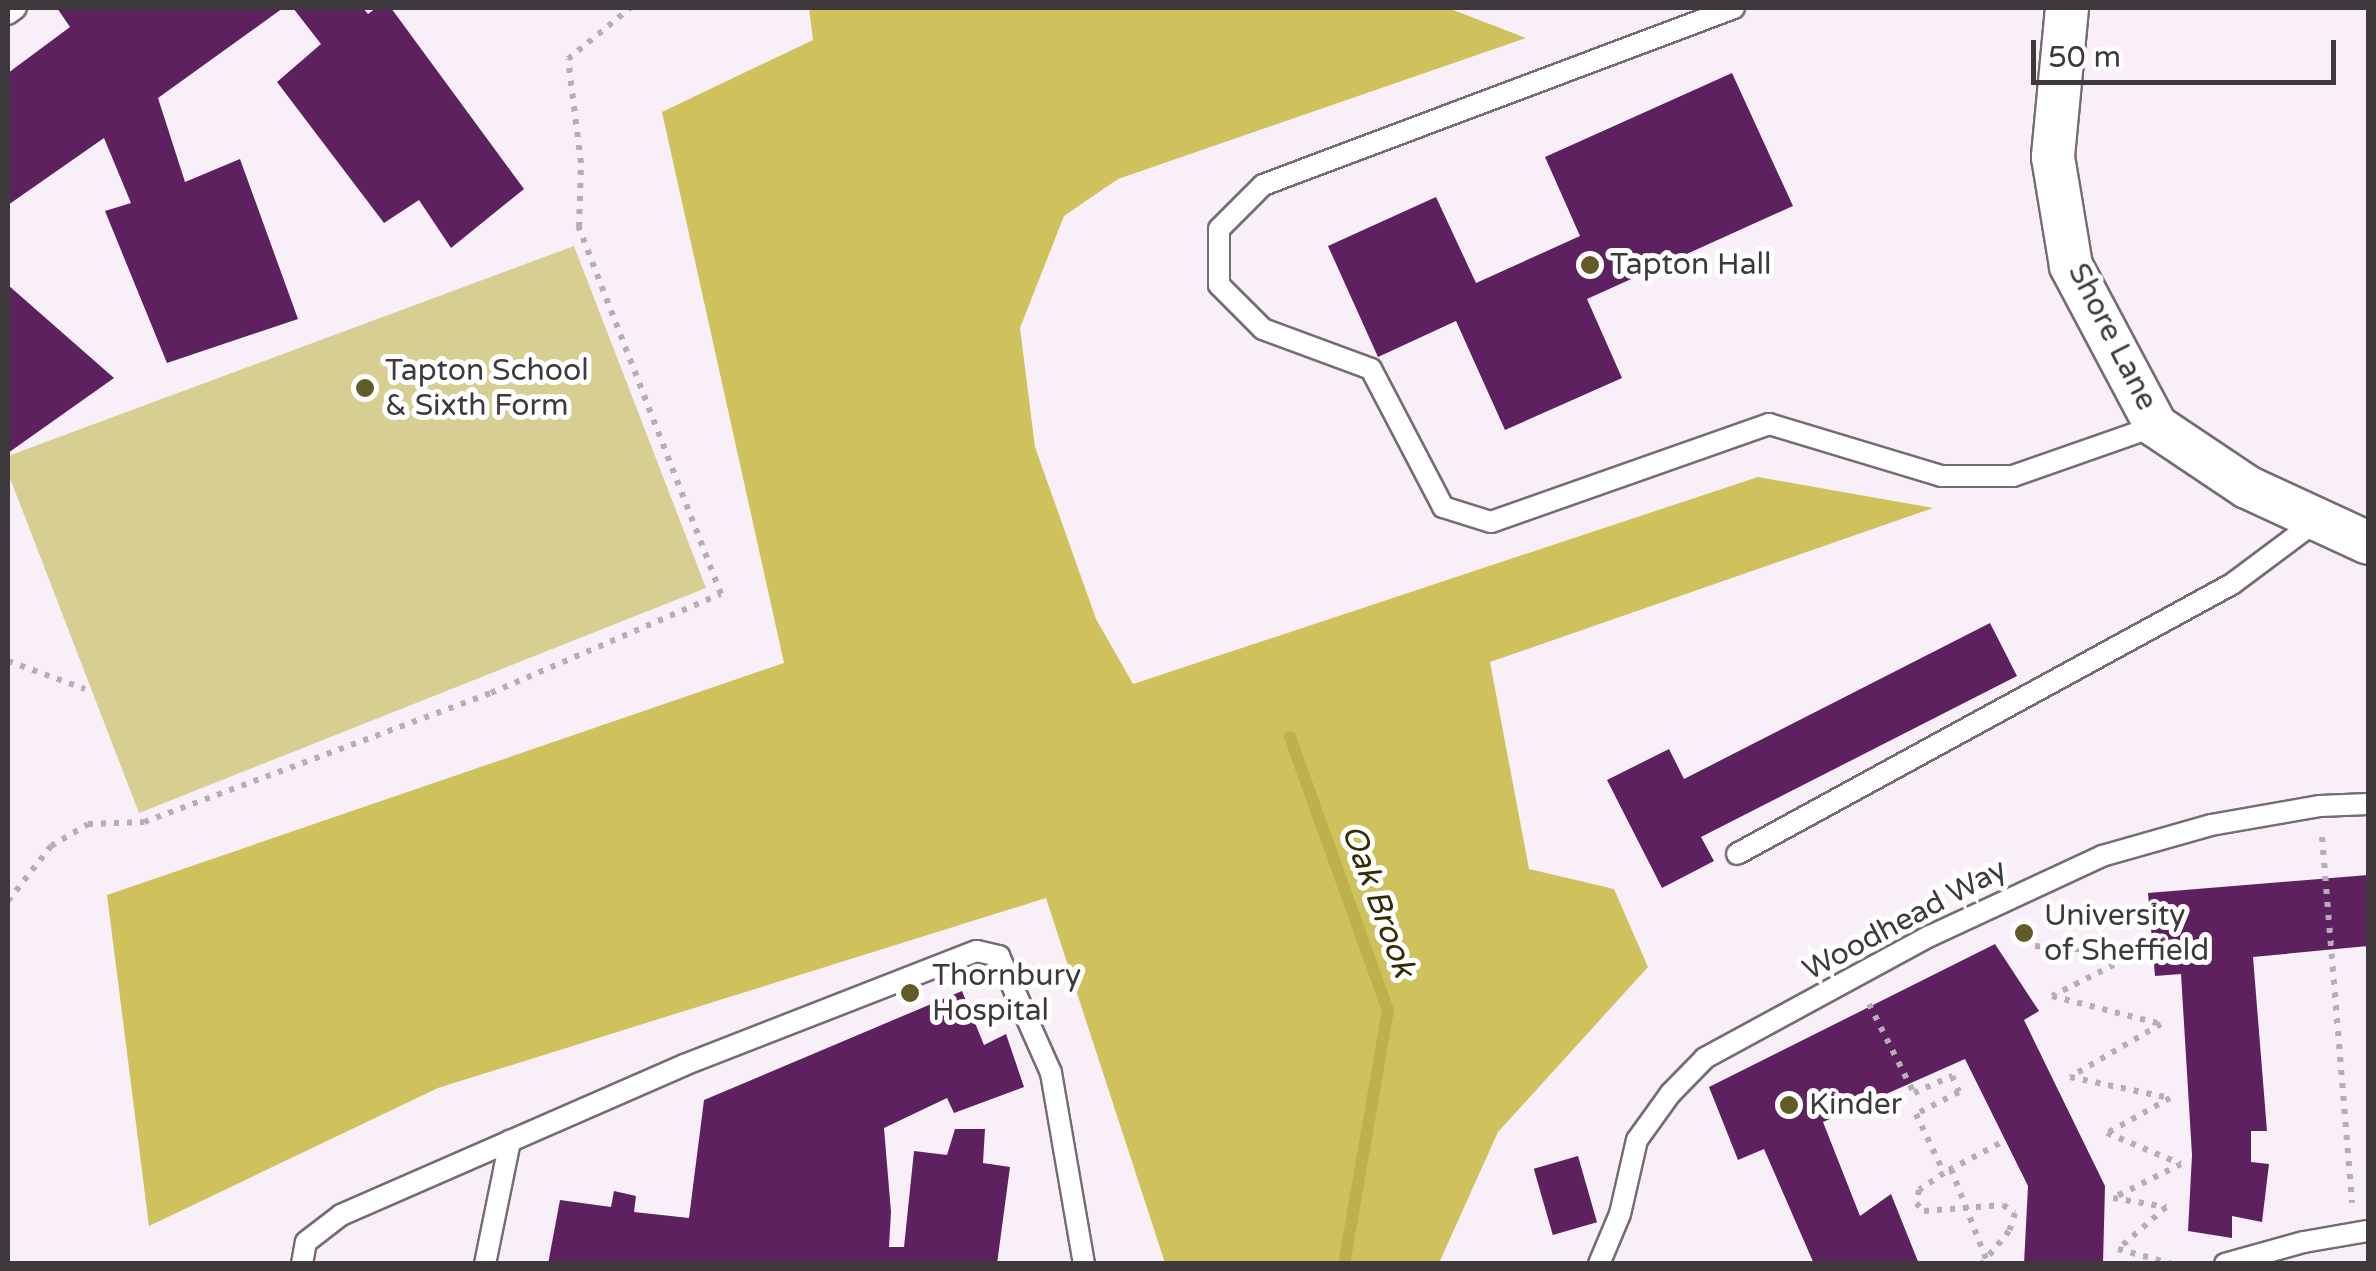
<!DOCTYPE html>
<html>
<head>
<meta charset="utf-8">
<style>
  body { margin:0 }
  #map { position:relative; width:2376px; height:1271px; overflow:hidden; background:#f8eff8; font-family:"Varela Round",sans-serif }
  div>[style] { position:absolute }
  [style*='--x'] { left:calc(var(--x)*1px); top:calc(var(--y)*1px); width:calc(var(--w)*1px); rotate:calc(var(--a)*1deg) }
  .green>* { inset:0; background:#d7cf91 }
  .forest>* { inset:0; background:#cfc25d }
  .stream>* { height:12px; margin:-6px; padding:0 6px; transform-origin:6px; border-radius:6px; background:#beb04b }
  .building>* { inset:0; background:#5e2160; transform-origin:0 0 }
  .path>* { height:6px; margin-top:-3px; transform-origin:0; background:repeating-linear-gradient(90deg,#b5aeb5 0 5px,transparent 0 13px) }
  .roads { filter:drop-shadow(2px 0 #756c74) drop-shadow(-2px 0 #756c74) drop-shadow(0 2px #756c74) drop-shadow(0 -2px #756c74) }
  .service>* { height:20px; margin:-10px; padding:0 10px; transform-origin:10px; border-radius:10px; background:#fff }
  .minor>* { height:42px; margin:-21px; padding:0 21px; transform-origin:21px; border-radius:21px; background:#fff }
  .dots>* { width:28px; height:28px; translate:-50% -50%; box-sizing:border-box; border:5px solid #fff; border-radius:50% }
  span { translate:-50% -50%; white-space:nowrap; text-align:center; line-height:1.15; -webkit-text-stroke:10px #fff; paint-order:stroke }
  .poi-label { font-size:30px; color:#3d393d }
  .left { translate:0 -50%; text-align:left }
  .street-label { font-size:30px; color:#3d393d }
  .water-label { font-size:32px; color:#332d01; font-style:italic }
  .frame { position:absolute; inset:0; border:10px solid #3d393d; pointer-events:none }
  .scale { position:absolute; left:2031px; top:40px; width:305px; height:45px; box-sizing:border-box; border:5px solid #3d393d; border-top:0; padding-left:12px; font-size:30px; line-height:35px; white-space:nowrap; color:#3d393d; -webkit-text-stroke:8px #fff; paint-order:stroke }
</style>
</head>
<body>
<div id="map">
  <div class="green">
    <div style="clip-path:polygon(574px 246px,706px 588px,139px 813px,8px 473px,8px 456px)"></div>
  </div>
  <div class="forest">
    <div style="clip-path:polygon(809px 8px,1448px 8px,1526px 38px,1118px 179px,1064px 216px,1020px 328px,1035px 447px,1096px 619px,1133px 684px,1758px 477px,1933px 508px,1490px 662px,1529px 869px,1614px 889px,1648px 967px,1498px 1132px,1439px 1263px,1165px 1263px,1046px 898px,438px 1088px,149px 1226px,107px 895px,784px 663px,662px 112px,813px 40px)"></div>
  </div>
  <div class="stream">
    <div style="--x:1290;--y:737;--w:290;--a:70.3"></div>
    <div style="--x:1388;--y:1010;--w:258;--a:99.8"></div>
  </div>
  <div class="building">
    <div style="clip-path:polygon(57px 8px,283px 8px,158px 98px,185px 182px,240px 159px,298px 319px,167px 363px,105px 211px,131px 203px,104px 138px,8px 205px,8px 73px,70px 27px)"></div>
    <div style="clip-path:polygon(293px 8px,363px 8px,368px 14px,376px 8px,391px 8px,524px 189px,451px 248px,419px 200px,384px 223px,277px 82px,321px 44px)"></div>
    <div style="clip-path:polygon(1732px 73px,1793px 206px,1587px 299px,1622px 378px,1505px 430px,1456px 321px,1378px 357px,1328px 246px,1436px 197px,1476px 283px,1580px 236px,1545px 157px)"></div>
    <div style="clip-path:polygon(8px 285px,114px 378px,8px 453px)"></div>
    <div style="clip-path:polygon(1990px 623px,2017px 676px,1701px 837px,1714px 861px,1662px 888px,1607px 780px,1669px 749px,1684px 779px)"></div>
    <div style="clip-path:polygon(2368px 875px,2368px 946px,2253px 957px,2267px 1131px,2251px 1131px,2251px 1162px,2269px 1164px,2262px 1222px,2232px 1216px,2232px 1238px,2188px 1231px,2192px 1155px,2181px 974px,2155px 976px,2148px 893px)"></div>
    <div style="clip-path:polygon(1995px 944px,2039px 1011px,2024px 1020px,2105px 1186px,2103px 1264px,2024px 1264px,2028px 1186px,1965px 1059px,1823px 1122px,1860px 1216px,1891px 1194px,1919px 1264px,1814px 1264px,1764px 1149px,1738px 1160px,1709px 1087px)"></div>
    <div style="clip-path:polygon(962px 991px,984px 1045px,1006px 1034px,1024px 1087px,954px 1113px,947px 1098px,884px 1128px,891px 1212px,889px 1247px,904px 1247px,914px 1151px,947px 1155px,955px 1129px,985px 1129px,983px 1163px,1010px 1167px,997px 1264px,548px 1264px,560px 1200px,611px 1207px,614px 1191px,636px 1196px,634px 1212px,689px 1218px,704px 1100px)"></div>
    <div style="left:1578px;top:1156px;width:69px;height:46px;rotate:74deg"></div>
  </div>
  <div class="path">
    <div style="--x:8;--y:661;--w:82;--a:20"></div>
    <div style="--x:2322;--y:837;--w:367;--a:85.3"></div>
    <div style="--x:8;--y:901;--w:70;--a:-52"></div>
    <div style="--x:51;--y:846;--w:43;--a:-30.7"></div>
    <div style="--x:88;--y:824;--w:56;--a:-2"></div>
    <div style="--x:144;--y:822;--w:370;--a:-20.4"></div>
    <div style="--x:491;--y:693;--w:250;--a:-23.3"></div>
    <div style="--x:721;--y:594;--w:394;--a:-111.2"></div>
    <div style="--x:579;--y:227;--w:64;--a:-88.2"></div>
    <div style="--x:581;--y:163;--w:105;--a:-97.1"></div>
    <div style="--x:568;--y:59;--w:80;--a:-39.4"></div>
    <div style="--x:2024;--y:926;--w:23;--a:61"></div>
    <div style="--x:2035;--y:946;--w:102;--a:3.9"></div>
    <div style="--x:2137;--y:953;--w:95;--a:153.2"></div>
    <div style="--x:2052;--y:996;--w:113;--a:14.4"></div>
    <div style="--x:2161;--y:1024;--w:105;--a:149.8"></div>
    <div style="--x:2070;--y:1077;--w:102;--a:11.9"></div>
    <div style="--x:2170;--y:1098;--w:72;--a:150.9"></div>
    <div style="--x:2107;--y:1133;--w:80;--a:22.7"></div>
    <div style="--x:2181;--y:1164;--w:76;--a:153.4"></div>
    <div style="--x:2113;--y:1198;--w:54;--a:9.6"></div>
    <div style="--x:2166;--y:1207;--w:64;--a:138.8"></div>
    <div style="--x:2118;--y:1249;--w:56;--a:15.5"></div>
    <div style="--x:1869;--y:1004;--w:100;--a:63.2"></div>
    <div style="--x:1914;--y:1093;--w:42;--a:-24.1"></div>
    <div style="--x:1952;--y:1076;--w:17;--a:66"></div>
    <div style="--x:1959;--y:1092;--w:48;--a:152.9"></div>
    <div style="--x:1916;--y:1114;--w:65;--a:64.6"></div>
    <div style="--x:1944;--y:1173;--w:30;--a:146"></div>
    <div style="--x:1919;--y:1190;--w:13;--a:103"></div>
    <div style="--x:1916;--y:1203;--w:11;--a:45"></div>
    <div style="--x:1924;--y:1211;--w:79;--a:-4.3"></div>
    <div style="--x:2003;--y:1205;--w:14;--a:34"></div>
    <div style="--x:2015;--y:1213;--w:19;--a:108"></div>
    <div style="--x:2009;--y:1231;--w:43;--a:129.3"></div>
    <div style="--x:1951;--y:1169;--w:97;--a:68.7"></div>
    <div style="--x:1949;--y:1170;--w:64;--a:-27.8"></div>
  </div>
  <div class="roads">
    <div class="service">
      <div style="--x:1734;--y:8;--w:503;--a:159.4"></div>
      <div style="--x:1263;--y:185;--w:62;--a:135"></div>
      <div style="--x:1219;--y:229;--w:56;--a:90"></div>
      <div style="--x:1219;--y:285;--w:62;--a:45"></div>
      <div style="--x:1263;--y:329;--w:115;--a:20.3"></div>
      <div style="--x:1371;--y:369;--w:156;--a:62.4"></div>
      <div style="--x:1443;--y:507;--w:50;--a:17.4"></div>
      <div style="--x:1491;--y:522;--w:295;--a:-19.4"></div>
      <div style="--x:1769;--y:424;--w:180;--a:16.8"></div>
      <div style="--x:1941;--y:476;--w:72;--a:0"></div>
      <div style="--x:2013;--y:476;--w:151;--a:-19.3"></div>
      <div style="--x:8;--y:14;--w:10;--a:-37"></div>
      <div style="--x:1737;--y:854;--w:564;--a:-28.61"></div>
      <div style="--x:2232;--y:584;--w:107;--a:-36.7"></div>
      <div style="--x:302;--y:1264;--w:22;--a:-80"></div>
      <div style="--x:306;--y:1242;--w:44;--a:-37.6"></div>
      <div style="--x:341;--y:1215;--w:374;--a:-23.6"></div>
      <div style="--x:684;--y:1065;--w:314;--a:-21.3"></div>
      <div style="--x:977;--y:951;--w:23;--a:13"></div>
      <div style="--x:999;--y:956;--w:128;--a:66"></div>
      <div style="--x:1051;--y:1073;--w:194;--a:80.2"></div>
      <div style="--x:485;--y:1264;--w:126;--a:-78.5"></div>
      <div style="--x:1599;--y:1264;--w:54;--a:-67.2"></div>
      <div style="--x:1620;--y:1214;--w:76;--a:-77.1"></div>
      <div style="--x:1637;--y:1140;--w:57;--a:-54.3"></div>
      <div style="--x:1670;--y:1094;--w:50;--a:-45.8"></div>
      <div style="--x:1705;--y:1058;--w:256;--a:-28.5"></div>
      <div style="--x:1930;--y:936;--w:190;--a:-24.9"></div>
      <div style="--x:2102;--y:856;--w:113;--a:-15.9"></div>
      <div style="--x:2211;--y:825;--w:111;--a:-9.9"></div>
      <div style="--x:2320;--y:806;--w:48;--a:-2.4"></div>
      <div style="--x:2225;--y:1264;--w:82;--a:-15.6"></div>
      <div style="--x:2304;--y:1242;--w:65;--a:-9.8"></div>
    </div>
    <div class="minor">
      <div style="--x:2067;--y:8;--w:150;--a:95.4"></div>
      <div style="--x:2053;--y:157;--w:110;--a:80.6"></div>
      <div style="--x:2071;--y:266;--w:181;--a:62"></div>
      <div style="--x:2156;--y:426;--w:110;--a:33.8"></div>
      <div style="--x:2247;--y:487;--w:133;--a:24.8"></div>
    </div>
  </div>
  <div class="dots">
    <div style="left:1590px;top:265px;background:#625b28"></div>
    <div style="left:365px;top:388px;background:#625b28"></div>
    <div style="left:2024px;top:933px;background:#625b28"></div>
    <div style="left:910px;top:993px;background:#625b28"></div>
    <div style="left:1789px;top:1105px;background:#625b28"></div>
  </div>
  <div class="poi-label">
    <span class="left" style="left:1610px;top:265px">Tapton Hall</span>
    <span class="left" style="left:385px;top:388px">Tapton School<br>&amp; Sixth Form</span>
    <span class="left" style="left:2044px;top:933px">University<br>of Sheffield</span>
    <span class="left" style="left:932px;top:993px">Thornbury<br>Hospital</span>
    <span class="left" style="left:1809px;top:1105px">Kinder</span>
  </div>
  <div class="street-label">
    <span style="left:2112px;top:337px;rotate:63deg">Shore Lane</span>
    <span style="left:1905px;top:920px;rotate:-28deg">Woodhead Way</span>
  </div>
  <div class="water-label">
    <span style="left:1378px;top:901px;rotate:70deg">Oak Brook</span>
  </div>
  <div class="frame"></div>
  <div class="scale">50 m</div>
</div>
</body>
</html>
